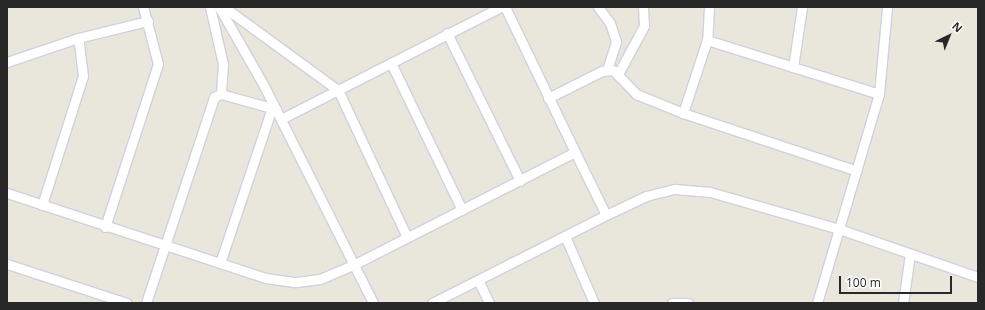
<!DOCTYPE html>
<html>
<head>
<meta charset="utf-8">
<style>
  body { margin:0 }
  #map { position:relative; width:985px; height:310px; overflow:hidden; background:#e9e6db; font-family:"Open Sans",sans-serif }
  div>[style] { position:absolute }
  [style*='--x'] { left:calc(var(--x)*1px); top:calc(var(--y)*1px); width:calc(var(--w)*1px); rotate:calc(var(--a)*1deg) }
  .roads { filter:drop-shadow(1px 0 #d0d0e0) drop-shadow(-1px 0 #d0d0e0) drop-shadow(0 1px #d0d0e0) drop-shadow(0 -1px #d0d0e0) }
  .street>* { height:9px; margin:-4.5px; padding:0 4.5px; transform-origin:4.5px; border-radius:4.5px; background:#fff }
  span { translate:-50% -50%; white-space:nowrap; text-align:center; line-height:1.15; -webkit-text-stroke:4px #fff; paint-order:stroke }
  .frame { position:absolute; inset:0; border:8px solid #282828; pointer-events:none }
  .north { position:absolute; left:929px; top:16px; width:40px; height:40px; -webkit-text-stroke:3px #fff; paint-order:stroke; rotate:43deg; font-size:11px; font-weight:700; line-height:16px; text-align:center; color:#282828 }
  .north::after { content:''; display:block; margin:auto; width:14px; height:18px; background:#282828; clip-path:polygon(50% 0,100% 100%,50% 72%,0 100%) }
  .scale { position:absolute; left:839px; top:276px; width:113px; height:18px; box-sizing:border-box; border:2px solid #282828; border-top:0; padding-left:5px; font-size:12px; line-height:14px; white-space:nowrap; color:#282828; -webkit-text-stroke:3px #fff; paint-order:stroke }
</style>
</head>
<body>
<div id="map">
  <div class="roads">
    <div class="street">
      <div style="--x:210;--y:7;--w:58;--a:77.2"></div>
      <div style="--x:223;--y:64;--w:30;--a:94"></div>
      <div style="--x:219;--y:7;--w:91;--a:60.3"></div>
      <div style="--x:264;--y:86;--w:243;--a:63.3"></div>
      <div style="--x:224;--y:7;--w:141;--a:36.1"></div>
      <div style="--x:338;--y:90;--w:162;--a:64.9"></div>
      <div style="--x:505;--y:7;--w:161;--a:64.2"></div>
      <div style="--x:598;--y:7;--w:20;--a:53"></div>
      <div style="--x:610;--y:23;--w:20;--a:72"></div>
      <div style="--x:616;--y:42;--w:28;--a:108"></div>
      <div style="--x:709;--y:7;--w:33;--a:93"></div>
      <div style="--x:707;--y:40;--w:77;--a:108.2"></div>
      <div style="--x:683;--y:113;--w:183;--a:18.4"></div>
      <div style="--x:802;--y:7;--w:61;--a:98.5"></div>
      <div style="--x:793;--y:67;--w:90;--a:17.4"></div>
      <div style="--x:447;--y:33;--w:165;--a:63.7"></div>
      <div style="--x:707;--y:40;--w:90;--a:17.4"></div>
      <div style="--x:7;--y:62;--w:75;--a:-18.7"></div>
      <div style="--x:78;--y:38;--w:72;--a:-13.7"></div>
      <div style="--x:391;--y:63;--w:163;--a:64.2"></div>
      <div style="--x:618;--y:74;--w:55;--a:-61.6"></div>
      <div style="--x:644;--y:26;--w:19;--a:-93"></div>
      <div style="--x:548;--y:98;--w:60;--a:-26.6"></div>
      <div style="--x:602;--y:71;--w:11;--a:-5"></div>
      <div style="--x:613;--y:70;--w:33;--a:46"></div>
      <div style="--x:636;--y:94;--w:51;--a:22"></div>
      <div style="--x:281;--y:119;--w:247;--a:-27"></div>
      <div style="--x:7;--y:193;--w:273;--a:18.2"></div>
      <div style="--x:266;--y:278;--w:30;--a:8"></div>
      <div style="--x:296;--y:282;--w:24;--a:-7"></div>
      <div style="--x:320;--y:279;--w:36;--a:-23"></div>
      <div style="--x:353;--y:265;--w:249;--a:-27"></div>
      <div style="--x:575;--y:152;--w:70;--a:63.8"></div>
      <div style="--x:42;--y:205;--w:135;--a:-72.4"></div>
      <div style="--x:83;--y:76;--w:38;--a:-97"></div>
      <div style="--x:105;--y:227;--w:171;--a:-72"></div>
      <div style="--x:158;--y:64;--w:59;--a:-104.7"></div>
      <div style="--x:565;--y:236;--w:73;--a:66.6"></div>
      <div style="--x:220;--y:263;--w:163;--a:-71.5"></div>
      <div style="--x:7;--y:264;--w:126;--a:18"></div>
      <div style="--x:478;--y:280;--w:25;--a:64"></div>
      <div style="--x:146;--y:303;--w:217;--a:-71.7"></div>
      <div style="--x:214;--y:97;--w:8;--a:-23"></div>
      <div style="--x:221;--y:94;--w:57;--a:15.3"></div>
      <div style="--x:432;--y:303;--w:195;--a:-26.8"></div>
      <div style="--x:606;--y:215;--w:44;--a:-25.4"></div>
      <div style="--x:646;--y:196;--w:30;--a:-14"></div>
      <div style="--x:675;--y:189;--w:35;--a:5"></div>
      <div style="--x:710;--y:192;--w:134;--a:16"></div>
      <div style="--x:839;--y:229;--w:147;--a:19.1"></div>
      <div style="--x:672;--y:303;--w:16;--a:0"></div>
      <div style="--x:817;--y:303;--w:218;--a:-73.5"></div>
      <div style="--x:879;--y:94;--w:87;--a:-84.7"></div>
      <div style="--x:903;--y:303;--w:49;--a:-81.9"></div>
    </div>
  </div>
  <div class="frame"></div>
  <div class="north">N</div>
  <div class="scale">100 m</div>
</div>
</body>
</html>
